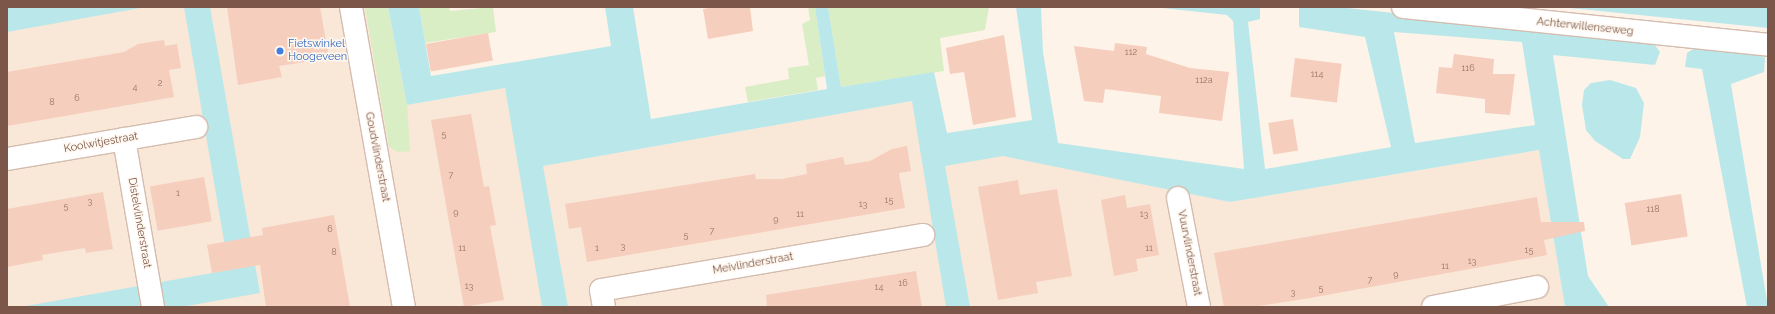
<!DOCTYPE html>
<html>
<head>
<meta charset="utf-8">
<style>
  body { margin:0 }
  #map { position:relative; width:1775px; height:314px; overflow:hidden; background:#fef3e8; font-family:Raleway,sans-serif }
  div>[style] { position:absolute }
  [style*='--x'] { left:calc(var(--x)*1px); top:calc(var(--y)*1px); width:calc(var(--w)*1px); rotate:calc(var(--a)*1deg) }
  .residential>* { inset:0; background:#f9e7d8 }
  .green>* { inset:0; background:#d9eec4 }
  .water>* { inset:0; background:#bae8ea }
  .building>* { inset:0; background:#f6cebd; transform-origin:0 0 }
  .roads { filter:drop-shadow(1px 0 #d4bcaf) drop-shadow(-1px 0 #d4bcaf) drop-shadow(0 1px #d4bcaf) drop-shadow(0 -1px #d4bcaf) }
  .minor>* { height:22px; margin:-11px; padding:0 11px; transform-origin:11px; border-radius:11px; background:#fff }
  .dots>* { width:11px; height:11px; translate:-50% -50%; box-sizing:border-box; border:2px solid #fff8f0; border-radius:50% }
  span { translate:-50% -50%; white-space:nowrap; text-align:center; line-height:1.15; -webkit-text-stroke:3px #fff8f0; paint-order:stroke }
  .number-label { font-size:9px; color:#9a7466 }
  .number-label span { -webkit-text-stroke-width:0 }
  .street-label { font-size:11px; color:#7b5649 }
  .shop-label { font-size:11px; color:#366cbe }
  .left { translate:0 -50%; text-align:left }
  .frame { position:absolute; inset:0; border:8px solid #7b5649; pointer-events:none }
</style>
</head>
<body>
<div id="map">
  <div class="residential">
    <div style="clip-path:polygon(7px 7px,380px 7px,407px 105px,505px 88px,521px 178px,542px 166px,912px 101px,937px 141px,1230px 202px,1540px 150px,1565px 307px,7px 307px)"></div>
  </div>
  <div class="green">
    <div style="clip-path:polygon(365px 7px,388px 7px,407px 105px,410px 151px,398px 152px,389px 147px)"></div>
    <div style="clip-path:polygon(419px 7px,449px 7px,450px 11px,493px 7px,496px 32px,425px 43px)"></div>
    <div style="clip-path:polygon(808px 7px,815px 7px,825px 76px,816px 78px,818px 90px,748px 102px,745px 87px,789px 79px,788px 68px,809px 65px,802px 24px,810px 20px)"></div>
    <div style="clip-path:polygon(828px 7px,989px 7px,985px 30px,940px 38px,944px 71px,841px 87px)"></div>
  </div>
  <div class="water">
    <div style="clip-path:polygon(7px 7px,146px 7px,7px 32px)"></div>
    <div style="clip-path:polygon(184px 7px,210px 7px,260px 293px,181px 307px,20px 307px,229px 270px)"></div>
    <div style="clip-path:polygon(evenodd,388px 7px,419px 7px,431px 76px,611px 46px,605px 7px,633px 7px,651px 119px,827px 89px,815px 7px,828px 7px,841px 87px,934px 72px,947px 133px,1032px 120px,1016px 7px,1041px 7px,1043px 52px,1058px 143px,1244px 169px,1233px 21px,1227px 15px,1153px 7px,1260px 7px,1260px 19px,1248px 22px,1265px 169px,1391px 147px,1365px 37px,1299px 27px,1299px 7px,1338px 7px,1652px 41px,1660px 52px,1655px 65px,1553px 55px,1588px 276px,1609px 307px,1565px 307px,1539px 150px,1230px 202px,1003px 156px,945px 166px,970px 307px,946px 307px,912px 101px,543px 166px,568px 307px,542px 307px,505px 88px,407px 105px,388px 7px,1394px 32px,1522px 42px,1535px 125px,1415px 143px,1394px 32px)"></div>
    <div style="clip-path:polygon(1560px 7px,1768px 8px,1768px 28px)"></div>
    <div style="clip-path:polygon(1696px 47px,1754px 50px,1765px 58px,1764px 72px,1731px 84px,1768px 307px,1747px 307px,1702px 69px,1685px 67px,1687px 53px)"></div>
    <div style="clip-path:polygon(1610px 80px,1636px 88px,1644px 103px,1640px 137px,1630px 159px,1623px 159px,1595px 141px,1586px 130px,1582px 105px,1584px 90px,1591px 83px)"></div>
  </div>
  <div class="building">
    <div style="clip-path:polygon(227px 7px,320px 7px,329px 58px,279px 66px,282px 77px,238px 85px)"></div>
    <div style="clip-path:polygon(715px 7px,750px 7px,753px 31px,708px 39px,703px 9px)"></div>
    <div style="left:488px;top:33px;width:28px;height:63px;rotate:80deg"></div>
    <div style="clip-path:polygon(1004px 35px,1016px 117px,973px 125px,964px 72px,950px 74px,946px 48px)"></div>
    <div style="clip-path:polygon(164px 40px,165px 46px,177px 44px,181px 68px,169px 70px,174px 97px,7px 126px,7px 72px,124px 52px,138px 44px)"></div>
    <div style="clip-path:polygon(1115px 43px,1147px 47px,1146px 54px,1190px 68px,1229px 72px,1222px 121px,1159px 113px,1161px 96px,1105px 89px,1103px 103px,1084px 101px,1074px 46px,1114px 51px)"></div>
    <div style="clip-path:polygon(1454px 54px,1494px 59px,1493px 74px,1515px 74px,1510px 115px,1485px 113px,1485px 99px,1436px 93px,1439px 67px,1452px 68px)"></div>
    <div style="left:1295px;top:58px;width:47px;height:39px;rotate:7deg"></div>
    <div style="clip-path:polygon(471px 114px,484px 187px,489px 186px,496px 225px,490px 226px,504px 300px,464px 307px,431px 120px)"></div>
    <div style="left:1293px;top:119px;width:32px;height:25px;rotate:81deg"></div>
    <div style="clip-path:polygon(907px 146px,911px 171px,899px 173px,905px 208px,587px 262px,581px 227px,569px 229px,565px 204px,755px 174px,756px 179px,782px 179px,807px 174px,806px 164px,843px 157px,845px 165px,870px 161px,892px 149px)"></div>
    <div style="left:204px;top:177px;width:45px;height:55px;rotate:80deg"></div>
    <div style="clip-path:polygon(1018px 180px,1020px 195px,1057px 189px,1072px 276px,1036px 282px,1038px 293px,998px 300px,978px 187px)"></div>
    <div style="clip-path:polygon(103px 192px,113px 249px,86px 253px,85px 248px,42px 255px,43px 260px,7px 267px,7px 209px)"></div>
    <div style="left:1681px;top:194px;width:43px;height:57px;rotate:81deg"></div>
    <div style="clip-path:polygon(1125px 195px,1127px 208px,1150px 204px,1159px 255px,1136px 259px,1138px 271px,1114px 276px,1101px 200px)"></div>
    <div style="clip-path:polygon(1537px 197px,1541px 222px,1584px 222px,1585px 231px,1544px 240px,1547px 255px,1310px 298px,1252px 307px,1224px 307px,1214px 253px)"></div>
    <div style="clip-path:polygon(334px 215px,350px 307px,266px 307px,260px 265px,212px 273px,207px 245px,263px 235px,262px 228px)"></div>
    <div style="clip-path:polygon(916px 271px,922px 307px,767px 307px,766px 295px)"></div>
  </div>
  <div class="roads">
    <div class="minor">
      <div style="--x:351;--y:7;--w:305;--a:80"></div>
      <div style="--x:1403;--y:7;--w:367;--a:5.9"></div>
      <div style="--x:124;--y:139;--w:170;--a:80.2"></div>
      <div style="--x:7;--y:159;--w:192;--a:-9.6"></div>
      <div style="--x:1178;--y:198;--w:111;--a:79.1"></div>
      <div style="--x:604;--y:307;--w:17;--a:-100"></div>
      <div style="--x:601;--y:290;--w:327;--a:-9.7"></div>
      <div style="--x:1433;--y:307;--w:106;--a:-10.9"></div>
    </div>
  </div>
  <div class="dots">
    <div style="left:280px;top:51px;background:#3f7fe0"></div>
  </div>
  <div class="number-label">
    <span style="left:1131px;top:52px">112</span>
    <span style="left:1468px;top:68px">116</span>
    <span style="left:1317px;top:74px">114</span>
    <span style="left:1204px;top:80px">112a</span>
    <span style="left:160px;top:83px">2</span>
    <span style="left:135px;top:87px">4</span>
    <span style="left:77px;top:98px">6</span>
    <span style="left:52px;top:102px">8</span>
    <span style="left:444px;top:134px">5</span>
    <span style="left:451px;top:175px">7</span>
    <span style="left:178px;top:193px">1</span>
    <span style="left:889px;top:200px">15</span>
    <span style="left:90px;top:201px">3</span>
    <span style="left:863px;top:204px">13</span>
    <span style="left:66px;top:206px">5</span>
    <span style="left:1653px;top:209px">118</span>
    <span style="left:456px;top:212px">9</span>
    <span style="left:800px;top:214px">11</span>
    <span style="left:1144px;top:214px">13</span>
    <span style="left:776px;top:219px">9</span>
    <span style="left:330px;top:229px">6</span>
    <span style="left:712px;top:231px">7</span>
    <span style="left:686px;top:235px">5</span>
    <span style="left:623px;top:246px">3</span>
    <span style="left:462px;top:248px">11</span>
    <span style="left:597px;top:248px">1</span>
    <span style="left:1149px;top:248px">11</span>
    <span style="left:1529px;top:250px">15</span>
    <span style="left:334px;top:252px">8</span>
    <span style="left:1472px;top:261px">13</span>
    <span style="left:1445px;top:266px">11</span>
    <span style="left:1396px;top:274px">9</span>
    <span style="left:1370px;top:280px">7</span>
    <span style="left:903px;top:283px">16</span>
    <span style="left:469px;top:286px">13</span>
    <span style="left:879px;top:287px">14</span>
    <span style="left:1321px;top:288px">5</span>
    <span style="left:1293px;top:292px">3</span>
  </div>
  <div class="street-label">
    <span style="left:1585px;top:27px;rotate:6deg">Achterwillenseweg</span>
    <span style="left:101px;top:143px;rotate:-10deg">Koolwitjestraat</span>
    <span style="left:377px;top:157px;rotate:79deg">Goudvlinderstraat</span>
    <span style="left:139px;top:223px;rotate:80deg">Distelvlinderstraat</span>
    <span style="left:1189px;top:253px;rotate:79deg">Vuurvlinderstraat</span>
    <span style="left:753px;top:264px;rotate:-10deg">Meivlinderstraat</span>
  </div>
  <div class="shop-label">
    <span class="left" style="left:288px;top:51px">Fietswinkel<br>Hoogeveen</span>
  </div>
  <div class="frame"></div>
</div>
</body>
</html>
